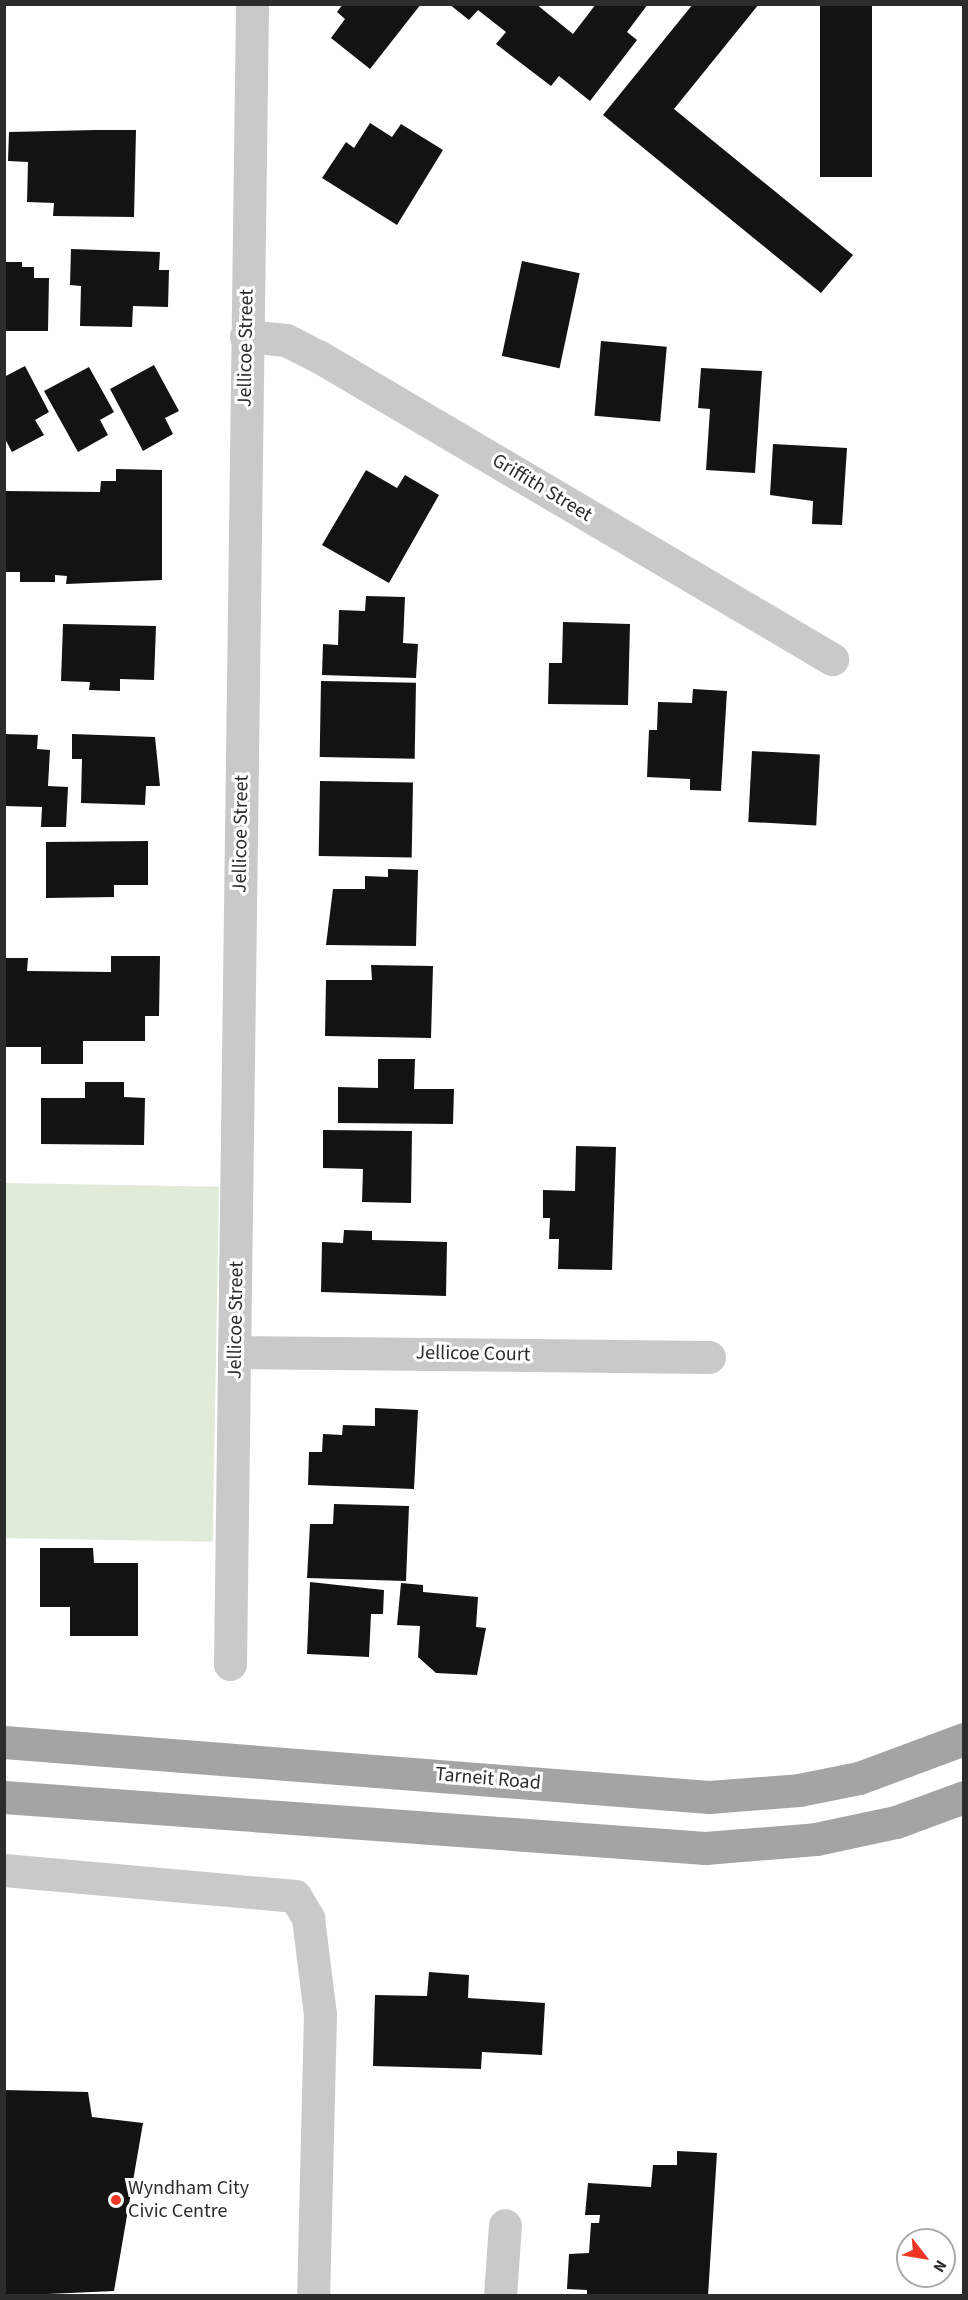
<!DOCTYPE html>
<html>
<head>
<meta charset="utf-8">
<style>
  body { margin:0 }
  #map { position:relative; width:968px; height:2300px; overflow:hidden; background:#fff; font-family:"Source Sans 3",sans-serif }
  div>[style] { position:absolute }
  [style*='--x'] { left:calc(var(--x)*1px); top:calc(var(--y)*1px); width:calc(var(--w)*1px); rotate:calc(var(--a)*1deg) }
  .green>* { inset:0; background:#e0ebd9; transform-origin:0 0 }
  .building>* { inset:0; background:#131313; transform-origin:0 0 }
  .minor>* { height:33px; margin:-16.5px; padding:0 16.5px; transform-origin:16.5px; border-radius:16.5px; background:#c9c9c9 }
  .major>* { height:33px; margin:-16.5px; padding:0 16.5px; transform-origin:16.5px; border-radius:16.5px; background:#a4a4a4 }
  .dots>* { width:16px; height:16px; translate:-50% -50%; box-sizing:border-box; border:3px solid #fff; border-radius:50% }
  span { translate:-50% -50%; white-space:nowrap; text-align:center; line-height:1.15; -webkit-text-stroke:6px #fff; paint-order:stroke }
  .street-label { font-size:20px; color:#2c2c2c }
  .poi-label { font-size:20px; color:#2c2c2c }
  .left { translate:0 -50%; text-align:left }
  .frame { position:absolute; inset:0; border:6px solid #2c2c2c; pointer-events:none }
  .north { position:absolute; left:896px; top:2228px; width:60px; height:60px; box-sizing:border-box; background:#fff; border:2px solid #ababab; border-radius:50%; rotate:121deg; font-size:16px; font-weight:700; line-height:24px; text-align:center; color:#2c2c2c }
  .north::after { content:''; display:block; margin:auto; width:21px; height:27px; background:#ed3625; clip-path:polygon(50% 0,100% 100%,50% 72%,0 100%) }
</style>
</head>
<body>
<div id="map">
  <div class="green">
    <div style="left:5px;top:1183px;width:214px;height:355px;rotate:1deg"></div>
  </div>
  <div class="building">
    <div style="clip-path:polygon(343px 4px,421px 4px,370px 69px,331px 38px,345px 19px,337px 12px)"></div>
    <div style="clip-path:polygon(449px 4px,536px 4px,573px 34px,596px 4px,648px 4px,627px 32px,637px 40px,590px 101px,559px 76px,551px 86px,496px 44px,506px 32px,478px 10px,469px 20px)"></div>
    <div style="clip-path:polygon(693px 4px,759px 4px,674px 109px,853px 255px,821px 293px,603px 115px)"></div>
    <div style="left:820px;top:4px;width:52px;height:173px"></div>
    <div style="clip-path:polygon(370px 123px,392px 137px,401px 124px,443px 150px,397px 225px,322px 178px,346px 142px,354px 148px)"></div>
    <div style="clip-path:polygon(96px 130px,136px 130px,134px 217px,53px 216px,54px 203px,27px 202px,28px 162px,8px 161px,9px 132px)"></div>
    <div style="clip-path:polygon(71px 249px,160px 252px,159px 270px,169px 270px,168px 307px,133px 306px,132px 327px,80px 326px,81px 286px,70px 285px)"></div>
    <div style="left:522px;top:261px;width:59px;height:97px;rotate:12deg"></div>
    <div style="clip-path:polygon(4px 262px,22px 262px,22px 267px,34px 267px,34px 278px,49px 278px,48px 331px,4px 331px)"></div>
    <div style="left:601px;top:341px;width:66px;height:75px;rotate:5deg"></div>
    <div style="clip-path:polygon(154px 365px,179px 411px,165px 418px,173px 434px,143px 451px,110px 389px)"></div>
    <div style="clip-path:polygon(25px 366px,49px 412px,35px 420px,44px 435px,12px 452px,4px 437px,4px 377px)"></div>
    <div style="clip-path:polygon(89px 367px,114px 412px,100px 420px,108px 435px,78px 452px,44px 391px)"></div>
    <div style="clip-path:polygon(701px 368px,762px 371px,755px 473px,706px 470px,710px 409px,698px 408px)"></div>
    <div style="clip-path:polygon(773px 444px,847px 448px,842px 525px,812px 524px,813px 501px,770px 495px)"></div>
    <div style="clip-path:polygon(116px 469px,162px 470px,162px 580px,66px 584px,67px 576px,55px 575px,55px 582px,20px 582px,20px 572px,5px 572px,5px 491px,100px 492px,101px 481px,116px 481px)"></div>
    <div style="clip-path:polygon(366px 470px,397px 488px,405px 475px,439px 495px,389px 583px,322px 545px)"></div>
    <div style="clip-path:polygon(366px 596px,405px 597px,403px 643px,418px 644px,416px 678px,322px 675px,323px 644px,338px 645px,339px 610px,365px 611px)"></div>
    <div style="clip-path:polygon(563px 622px,630px 624px,628px 705px,548px 704px,549px 663px,562px 663px)"></div>
    <div style="clip-path:polygon(63px 624px,156px 626px,154px 680px,120px 679px,120px 691px,89px 690px,90px 682px,61px 681px)"></div>
    <div style="left:321px;top:681px;width:95px;height:76px;rotate:1deg"></div>
    <div style="clip-path:polygon(693px 689px,727px 691px,721px 791px,690px 790px,690px 779px,647px 777px,649px 730px,657px 730px,658px 702px,692px 703px)"></div>
    <div style="clip-path:polygon(4px 734px,38px 735px,37px 749px,50px 750px,48px 786px,68px 787px,66px 827px,41px 827px,42px 807px,4px 806px)"></div>
    <div style="clip-path:polygon(72px 734px,155px 737px,160px 786px,146px 786px,145px 805px,81px 803px,82px 759px,72px 759px)"></div>
    <div style="left:752px;top:751px;width:68px;height:71px;rotate:3deg"></div>
    <div style="left:320px;top:781px;width:93px;height:75px;rotate:1deg"></div>
    <div style="clip-path:polygon(148px 841px,148px 885px,114px 885px,114px 897px,46px 898px,46px 842px)"></div>
    <div style="clip-path:polygon(388px 869px,418px 870px,416px 946px,326px 945px,333px 889px,365px 889px,365px 876px,388px 877px)"></div>
    <div style="clip-path:polygon(111px 956px,160px 956px,159px 1016px,145px 1016px,145px 1041px,83px 1041px,83px 1064px,41px 1064px,41px 1047px,4px 1047px,4px 958px,28px 958px,27px 971px,111px 972px)"></div>
    <div style="clip-path:polygon(371px 965px,433px 966px,431px 1038px,325px 1036px,326px 980px,372px 980px)"></div>
    <div style="clip-path:polygon(378px 1059px,415px 1059px,414px 1089px,454px 1089px,453px 1124px,338px 1123px,338px 1087px,378px 1088px)"></div>
    <div style="clip-path:polygon(85px 1082px,124px 1082px,124px 1097px,145px 1098px,144px 1145px,41px 1144px,41px 1098px,85px 1098px)"></div>
    <div style="clip-path:polygon(323px 1130px,412px 1131px,411px 1203px,362px 1202px,363px 1169px,323px 1168px)"></div>
    <div style="clip-path:polygon(576px 1146px,616px 1147px,612px 1270px,558px 1269px,559px 1239px,549px 1239px,550px 1218px,543px 1218px,543px 1190px,575px 1191px)"></div>
    <div style="clip-path:polygon(344px 1230px,372px 1231px,372px 1240px,447px 1242px,446px 1296px,321px 1292px,322px 1242px,343px 1243px)"></div>
    <div style="clip-path:polygon(375px 1408px,418px 1410px,414px 1489px,308px 1485px,309px 1452px,322px 1452px,323px 1434px,342px 1435px,343px 1425px,375px 1426px)"></div>
    <div style="clip-path:polygon(334px 1504px,409px 1506px,406px 1581px,307px 1578px,310px 1524px,333px 1524px)"></div>
    <div style="clip-path:polygon(40px 1548px,93px 1548px,94px 1563px,138px 1563px,138px 1636px,70px 1636px,70px 1607px,40px 1607px)"></div>
    <div style="clip-path:polygon(310px 1582px,384px 1590px,383px 1614px,371px 1614px,369px 1657px,307px 1654px)"></div>
    <div style="clip-path:polygon(401px 1583px,423px 1585px,423px 1592px,478px 1597px,476px 1627px,486px 1628px,477px 1675px,436px 1673px,418px 1657px,420px 1626px,397px 1625px)"></div>
    <div style="clip-path:polygon(429px 1972px,469px 1975px,468px 1998px,545px 2003px,542px 2055px,482px 2052px,481px 2069px,373px 2066px,375px 1995px,427px 1996px)"></div>
    <div style="clip-path:polygon(4px 2090px,88px 2092px,92px 2117px,143px 2123px,114px 2291px,4px 2296px)"></div>
    <div style="clip-path:polygon(677px 2151px,717px 2153px,708px 2296px,587px 2296px,587px 2290px,567px 2289px,569px 2254px,589px 2253px,591px 2223px,599px 2223px,600px 2215px,585px 2215px,588px 2183px,651px 2187px,653px 2165px,677px 2165px)"></div>
  </div>
  <div class="minor">
    <div style="--x:246;--y:336;--w:40;--a:5.7"></div>
    <div style="--x:286;--y:340;--w:36;--a:27"></div>
    <div style="--x:318;--y:356;--w:597;--a:30.52"></div>
    <div style="--x:236;--y:1352;--w:473;--a:0.6"></div>
    <div style="--x:230;--y:1664;--w:1660;--a:-89.24"></div>
    <div style="--x:4;--y:1870;--w:292;--a:5.1"></div>
    <div style="--x:295;--y:1896;--w:26;--a:59"></div>
    <div style="--x:308;--y:1918;--w:97;--a:82.9"></div>
    <div style="--x:320;--y:2014;--w:282;--a:91.4"></div>
    <div style="--x:500;--y:2296;--w:71;--a:-86"></div>
  </div>
  <div class="major">
    <div style="--x:4;--y:1742;--w:707;--a:4.46"></div>
    <div style="--x:709;--y:1797;--w:90;--a:-4.4"></div>
    <div style="--x:799;--y:1790;--w:61;--a:-11.3"></div>
    <div style="--x:859;--y:1778;--w:112;--a:-20.4"></div>
    <div style="--x:4;--y:1797;--w:703;--a:4.16"></div>
    <div style="--x:705;--y:1848;--w:111;--a:-4.6"></div>
    <div style="--x:816;--y:1839;--w:82;--a:-12"></div>
    <div style="--x:896;--y:1822;--w:72;--a:-20.2"></div>
  </div>
  <div class="dots">
    <div style="left:116px;top:2200px;background:#ed3625"></div>
  </div>
  <div class="street-label">
    <span style="left:246px;top:348px;rotate:-89deg">Jellicoe Street</span>
    <span style="left:542px;top:488px;rotate:31deg">Griffith Street</span>
    <span style="left:241px;top:834px;rotate:-89deg">Jellicoe Street</span>
    <span style="left:236px;top:1320px;rotate:-89deg">Jellicoe Street</span>
    <span style="left:473px;top:1354px;rotate:1deg">Jellicoe Court</span>
    <span style="left:488px;top:1779px;rotate:5deg">Tarneit Road</span>
  </div>
  <div class="poi-label">
    <span class="left" style="left:128px;top:2200px">Wyndham City<br>Civic Centre</span>
  </div>
  <div class="frame"></div>
  <div class="north">N</div>
</div>
</body>
</html>
